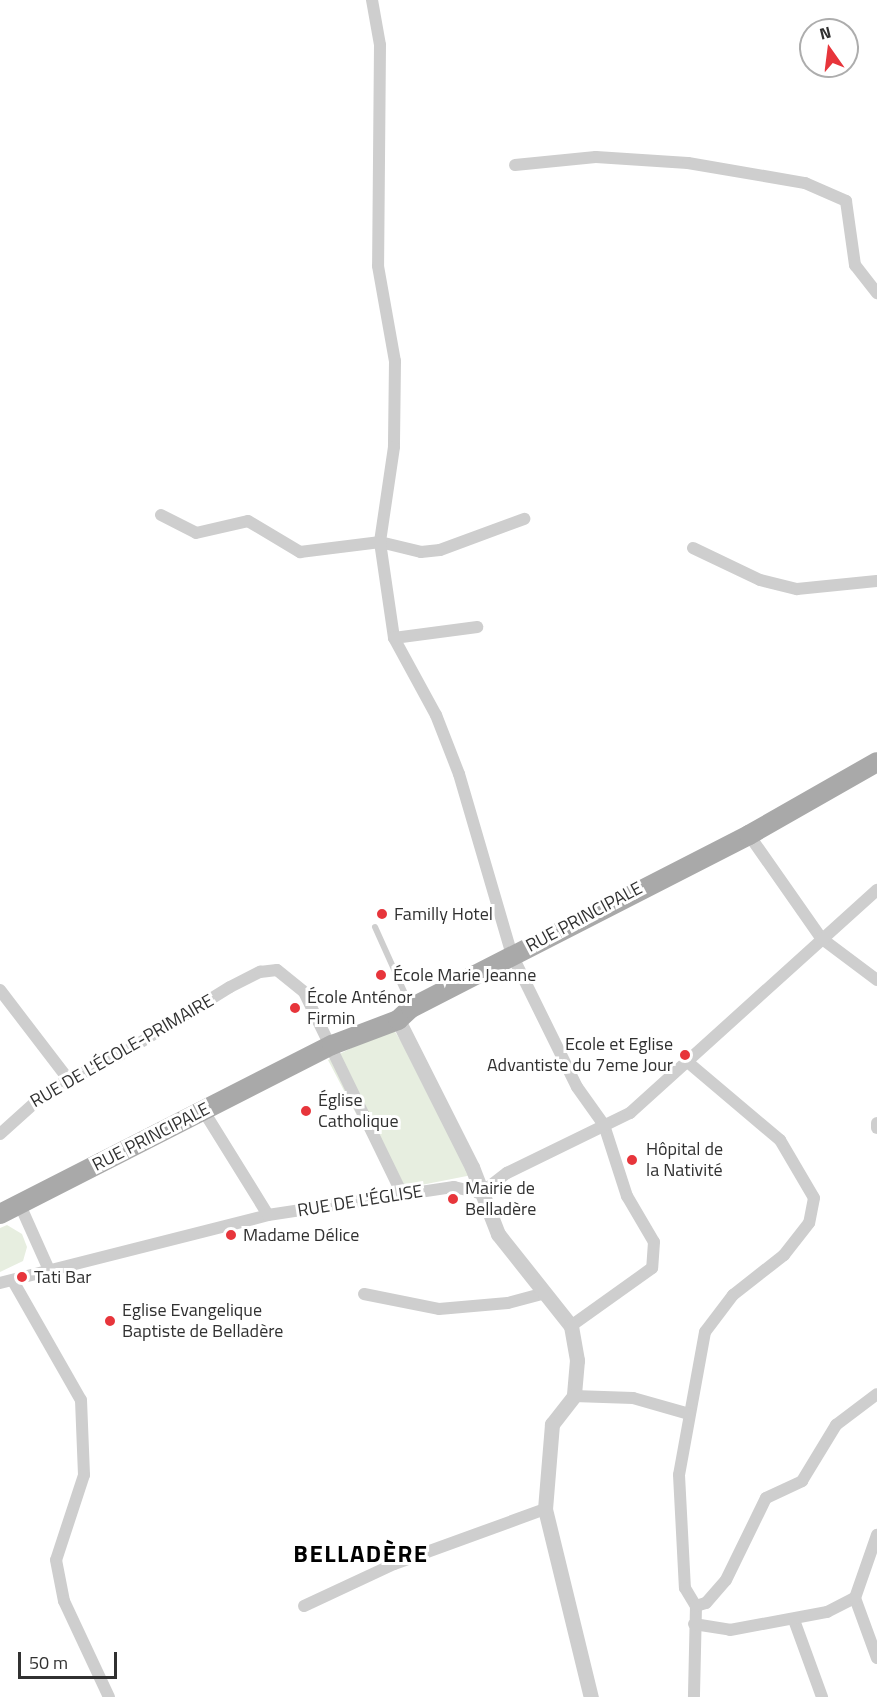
<!DOCTYPE html>
<html>
<head>
<meta charset="utf-8">
<style>
  body { margin:0 }
  #map { position:relative; width:877px; height:1697px; overflow:hidden; background:#fff; font-family:"Titillium Web",sans-serif }
  div>[style] { position:absolute }
  [style*='--x'] { left:calc(var(--x)*1px); top:calc(var(--y)*1px); width:calc(var(--w)*1px); rotate:calc(var(--a)*1deg) }
  .green>* { inset:0; background:#e7eee0 }
  .service>* { height:6px; margin:-3px; padding:0 3px; transform-origin:3px; border-radius:3px; background:#cecece }
  .minor>* { height:12px; margin:-6px; padding:0 6px; transform-origin:6px; border-radius:6px; background:#cecece }
  .tertiary>* { height:15px; margin:-7.5px; padding:0 7.5px; transform-origin:7.5px; border-radius:7.5px; background:#cecece }
  .primary>* { height:20px; margin:-10px; padding:0 10px; transform-origin:10px; border-radius:10px; background:#a9a9a9 }
  .dots>* { width:16px; height:16px; translate:-50% -50%; box-sizing:border-box; border:3px solid #fff; border-radius:50% }
  span { translate:-50% -50%; white-space:nowrap; text-align:center; line-height:1.15; -webkit-text-stroke:6px #fff; paint-order:stroke }
  .poi-label { font-size:18px; color:#313131 }
  .left { translate:0 -50%; text-align:left }
  .right { translate:-100% -50%; text-align:right }
  .street-label { font-size:18px; color:#313131 }
  .district-label { font-size:24px; color:#000; font-weight:700; letter-spacing:1.5px }
  .north { position:absolute; left:799px; top:18px; width:60px; height:60px; box-sizing:border-box; background:#fff; border:2px solid #adadad; border-radius:50%; rotate:346deg; font-size:16px; font-weight:700; line-height:24px; text-align:center; color:#313131 }
  .north::after { content:''; display:block; margin:auto; width:21px; height:27px; background:#e7353b; clip-path:polygon(50% 0,100% 100%,50% 72%,0 100%) }
  .scale { position:absolute; left:18px; top:1652px; width:99px; height:27px; box-sizing:border-box; border:3px solid #313131; border-top:0; padding-left:8px; font-size:18px; line-height:21px; white-space:nowrap; color:#313131; -webkit-text-stroke:4px #fff; paint-order:stroke }
</style>
</head>
<body>
<div id="map">
  <div class="green">
    <div style="clip-path:polygon(392px 1027px,449px 1117px,472px 1175px,396px 1190px,328px 1060px)"></div>
    <div style="clip-path:polygon(7px 1225px,22px 1234px,27px 1247px,23px 1261px,0 1272px,0 1228px)"></div>
  </div>
  <div class="service">
    <div style="--x:375;--y:927;--w:85;--a:65.8"></div>
  </div>
  <div class="minor">
    <div style="--x:372;--y:0;--w:46;--a:79.9"></div>
    <div style="--x:380;--y:45;--w:221;--a:90.5"></div>
    <div style="--x:378;--y:266;--w:97;--a:79.9"></div>
    <div style="--x:395;--y:361;--w:86;--a:90.7"></div>
    <div style="--x:394;--y:447;--w:96;--a:98.4"></div>
    <div style="--x:380;--y:542;--w:42;--a:13.7"></div>
    <div style="--x:421;--y:552;--w:19;--a:-6"></div>
    <div style="--x:440;--y:550;--w:90;--a:-20.3"></div>
    <div style="--x:515;--y:165;--w:81;--a:-5.6"></div>
    <div style="--x:596;--y:157;--w:92;--a:3.7"></div>
    <div style="--x:688;--y:163;--w:119;--a:9.7"></div>
    <div style="--x:805;--y:183;--w:45;--a:23.7"></div>
    <div style="--x:846;--y:201;--w:65;--a:82"></div>
    <div style="--x:855;--y:265;--w:36;--a:52"></div>
    <div style="--x:161;--y:515;--w:39;--a:27"></div>
    <div style="--x:196;--y:533;--w:53;--a:-13"></div>
    <div style="--x:248;--y:521;--w:61;--a:30.8"></div>
    <div style="--x:300;--y:552;--w:81;--a:-7.1"></div>
    <div style="--x:380;--y:542;--w:97;--a:81.7"></div>
    <div style="--x:394;--y:638;--w:88;--a:61.4"></div>
    <div style="--x:436;--y:715;--w:63;--a:68.7"></div>
    <div style="--x:459;--y:774;--w:189;--a:73.7"></div>
    <div style="--x:512;--y:955;--w:147;--a:63.8"></div>
    <div style="--x:577;--y:1087;--w:47;--a:54.6"></div>
    <div style="--x:604;--y:1125;--w:75;--a:72.1"></div>
    <div style="--x:627;--y:1196;--w:53;--a:59.6"></div>
    <div style="--x:654;--y:1242;--w:26;--a:94"></div>
    <div style="--x:652;--y:1268;--w:100;--a:144.4"></div>
    <div style="--x:693;--y:548;--w:74;--a:25.5"></div>
    <div style="--x:760;--y:580;--w:38;--a:14"></div>
    <div style="--x:797;--y:589;--w:80;--a:-5.7"></div>
    <div style="--x:394;--y:638;--w:84;--a:-7.5"></div>
    <div style="--x:749;--y:835;--w:126;--a:55"></div>
    <div style="--x:821;--y:938;--w:70;--a:36.9"></div>
    <div style="--x:0;--y:990;--w:112;--a:52.6"></div>
    <div style="--x:690;--y:1064;--w:118;--a:40.2"></div>
    <div style="--x:780;--y:1140;--w:67;--a:59.6"></div>
    <div style="--x:814;--y:1198;--w:25;--a:101"></div>
    <div style="--x:809;--y:1223;--w:41;--a:128"></div>
    <div style="--x:784;--y:1255;--w:65;--a:141.9"></div>
    <div style="--x:733;--y:1295;--w:46;--a:127.1"></div>
    <div style="--x:705;--y:1332;--w:145;--a:100.3"></div>
    <div style="--x:679;--y:1475;--w:113;--a:87"></div>
    <div style="--x:685;--y:1588;--w:21;--a:59"></div>
    <div style="--x:696;--y:1606;--w:91;--a:91.3"></div>
    <div style="--x:203;--y:1110;--w:123;--a:58.2"></div>
    <div style="--x:877;--y:1123;--w:5;--a:90"></div>
    <div style="--x:0;--y:1134;--w:67;--a:-42"></div>
    <div style="--x:50;--y:1089;--w:78;--a:-25.9"></div>
    <div style="--x:120;--y:1055;--w:129;--a:-31.7"></div>
    <div style="--x:230;--y:987;--w:34;--a:-27"></div>
    <div style="--x:260;--y:972;--w:17;--a:-7"></div>
    <div style="--x:277;--y:970;--w:35;--a:39"></div>
    <div style="--x:304;--y:992;--w:225;--a:64.1"></div>
    <div style="--x:20;--y:1205;--w:73;--a:65.9"></div>
    <div style="--x:13;--y:1281;--w:137;--a:60.3"></div>
    <div style="--x:81;--y:1400;--w:75;--a:87.7"></div>
    <div style="--x:84;--y:1475;--w:89;--a:108.2"></div>
    <div style="--x:56;--y:1560;--w:42;--a:79"></div>
    <div style="--x:64;--y:1601;--w:106;--a:64.9"></div>
    <div style="--x:0;--y:1283;--w:276;--a:-14.2"></div>
    <div style="--x:268;--y:1215;--w:188;--a:-8.6"></div>
    <div style="--x:454;--y:1187;--w:28;--a:13"></div>
    <div style="--x:481;--y:1193;--w:33;--a:-38"></div>
    <div style="--x:507;--y:1173;--w:137;--a:-26"></div>
    <div style="--x:630;--y:1113;--w:333;--a:-42.1"></div>
    <div style="--x:364;--y:1294;--w:76;--a:11.3"></div>
    <div style="--x:439;--y:1309;--w:69;--a:-5"></div>
    <div style="--x:508;--y:1303;--w:38;--a:-15"></div>
    <div style="--x:574;--y:1396;--w:59;--a:1.9"></div>
    <div style="--x:633;--y:1398;--w:58;--a:15.9"></div>
    <div style="--x:855;--y:1598;--w:64;--a:69.9"></div>
    <div style="--x:304;--y:1606;--w:99;--a:-25"></div>
    <div style="--x:394;--y:1564;--w:161;--a:-20"></div>
    <div style="--x:696;--y:1606;--w:10;--a:-17"></div>
    <div style="--x:706;--y:1603;--w:30;--a:-49"></div>
    <div style="--x:726;--y:1580;--w:91;--a:-64"></div>
    <div style="--x:766;--y:1498;--w:40;--a:-25"></div>
    <div style="--x:802;--y:1481;--w:66;--a:-58.7"></div>
    <div style="--x:836;--y:1425;--w:51;--a:-37.1"></div>
    <div style="--x:794;--y:1620;--w:82;--a:70"></div>
    <div style="--x:694;--y:1624;--w:36;--a:9"></div>
    <div style="--x:730;--y:1630;--w:99;--a:-10.5"></div>
    <div style="--x:827;--y:1612;--w:31;--a:-27"></div>
    <div style="--x:855;--y:1598;--w:67;--a:-70.8"></div>
  </div>
  <div class="tertiary">
    <div style="--x:398;--y:1020;--w:165;--a:63.3"></div>
    <div style="--x:472;--y:1167;--w:72;--a:68.8"></div>
    <div style="--x:498;--y:1234;--w:117;--a:51.6"></div>
    <div style="--x:571;--y:1326;--w:35;--a:80"></div>
    <div style="--x:577;--y:1360;--w:36;--a:95"></div>
    <div style="--x:574;--y:1396;--w:36;--a:128"></div>
    <div style="--x:552;--y:1424;--w:85;--a:94.7"></div>
    <div style="--x:545;--y:1509;--w:194;--a:76.3"></div>
  </div>
  <div class="primary">
    <div style="--x:0;--y:1214;--w:373;--a:-27"></div>
    <div style="--x:332;--y:1045;--w:71;--a:-20.7"></div>
    <div style="--x:398;--y:1020;--w:18;--a:-43"></div>
    <div style="--x:411;--y:1008;--w:380;--a:-27.1"></div>
    <div style="--x:749;--y:835;--w:147;--a:-29.7"></div>
  </div>
  <div class="dots">
    <div style="left:382px;top:914px;background:#e7353b"></div>
    <div style="left:381px;top:975px;background:#e7353b"></div>
    <div style="left:295px;top:1008px;background:#e7353b"></div>
    <div style="left:685px;top:1055px;background:#e7353b"></div>
    <div style="left:306px;top:1111px;background:#e7353b"></div>
    <div style="left:632px;top:1160px;background:#e7353b"></div>
    <div style="left:453px;top:1199px;background:#e7353b"></div>
    <div style="left:231px;top:1235px;background:#e7353b"></div>
    <div style="left:22px;top:1277px;background:#e7353b"></div>
    <div style="left:110px;top:1321px;background:#e7353b"></div>
  </div>
  <div class="poi-label">
    <span class="left" style="left:394px;top:914px">Familly Hotel</span>
    <span class="left" style="left:393px;top:975px">École Marie Jeanne</span>
    <span class="left" style="left:307px;top:1008px">École Anténor<br>Firmin</span>
    <span class="right" style="left:673px;top:1055px">Ecole et Eglise<br>Advantiste du 7eme Jour</span>
    <span class="left" style="left:318px;top:1111px">Église<br>Catholique</span>
    <span class="left" style="left:646px;top:1160px">Hôpital de<br>la Nativité</span>
    <span class="left" style="left:465px;top:1199px">Mairie de<br>Belladère</span>
    <span class="left" style="left:243px;top:1235px">Madame Délice</span>
    <span class="left" style="left:34px;top:1277px">Tati Bar</span>
    <span class="left" style="left:122px;top:1321px">Eglise Evangelique<br>Baptiste de Belladère</span>
  </div>
  <div class="street-label">
    <span style="left:584px;top:917px;rotate:-28deg">RUE PRINCIPALE</span>
    <span style="left:122px;top:1051px;rotate:-30deg">RUE DE L'ÉCOLE-PRIMAIRE</span>
    <span style="left:151px;top:1137px;rotate:-27deg">RUE PRINCIPALE</span>
    <span style="left:360px;top:1201px;rotate:-9deg">RUE DE L'ÉGLISE</span>
  </div>
  <div class="district-label">
    <span style="left:361px;top:1554px">BELLADÈRE</span>
  </div>
  <div class="north">N</div>
  <div class="scale">50 m</div>
</div>
</body>
</html>
